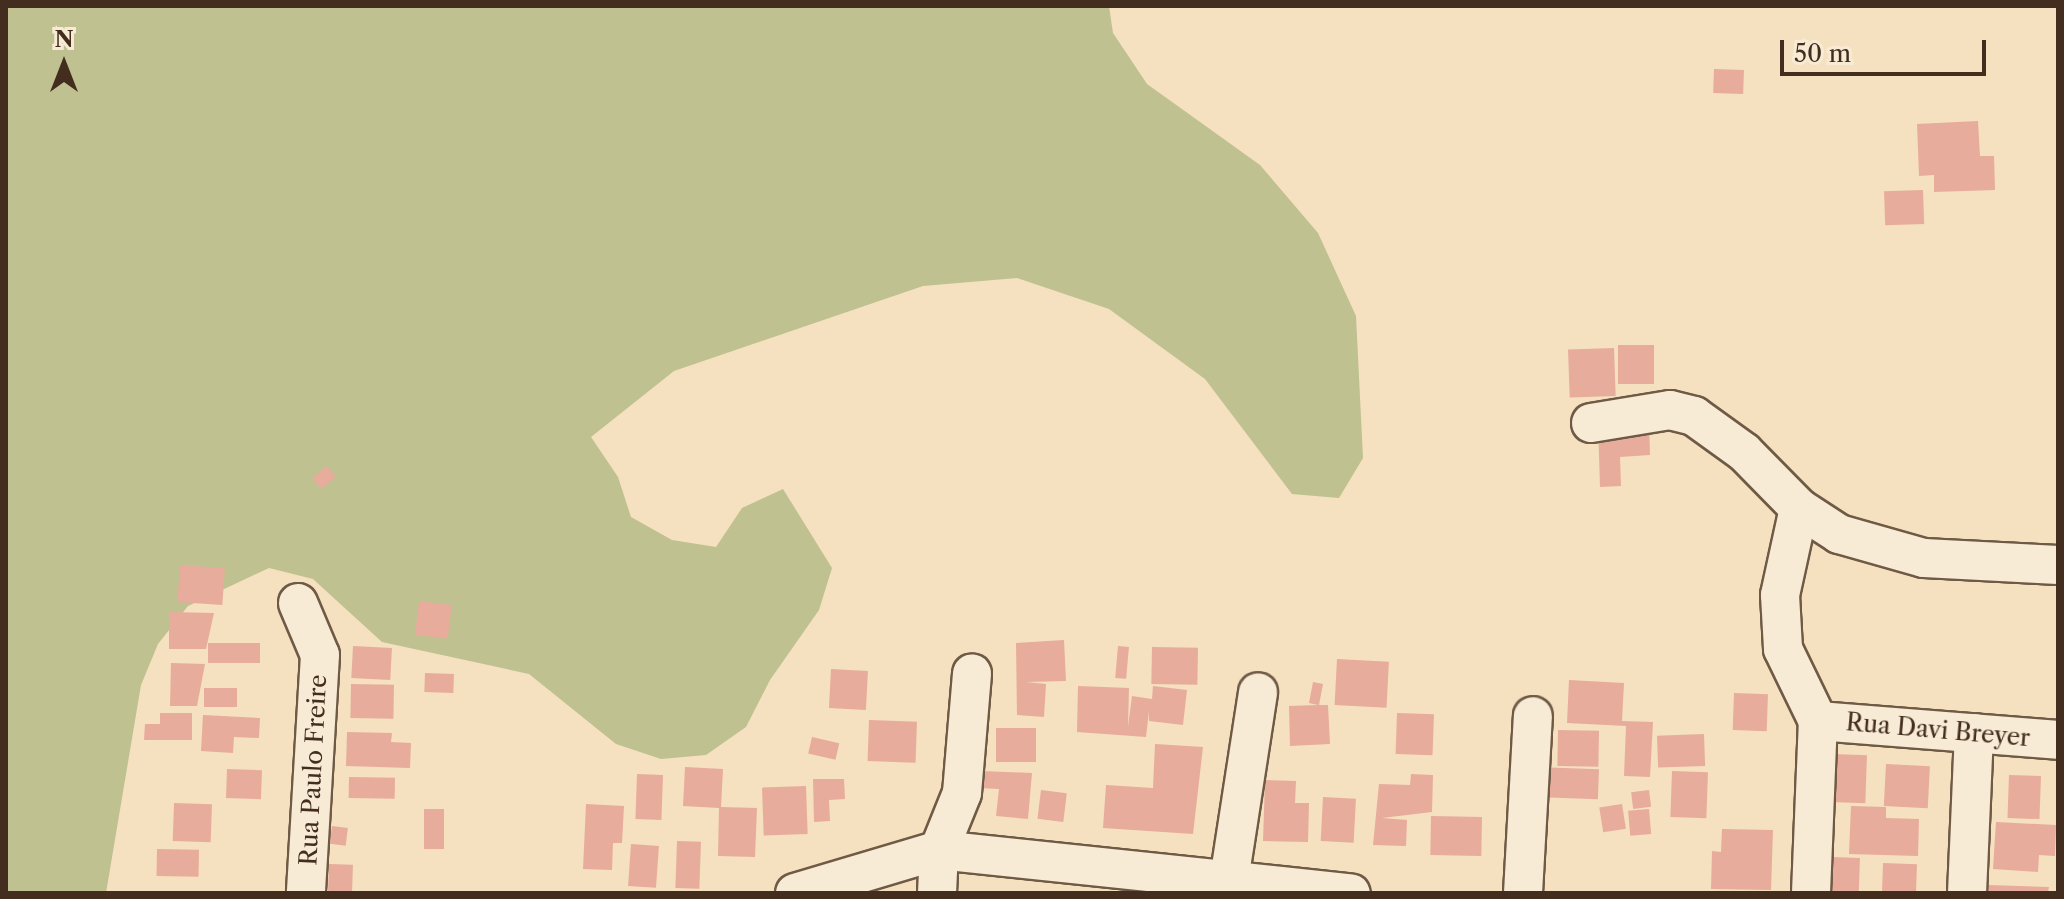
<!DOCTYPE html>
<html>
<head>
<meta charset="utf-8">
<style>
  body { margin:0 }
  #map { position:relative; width:2064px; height:899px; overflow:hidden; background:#f5e0bf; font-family:"Libre Caslon Text",serif }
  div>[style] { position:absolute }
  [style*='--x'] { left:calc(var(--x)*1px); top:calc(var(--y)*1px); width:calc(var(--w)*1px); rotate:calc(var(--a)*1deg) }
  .green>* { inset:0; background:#bfc190 }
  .building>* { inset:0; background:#e7ac9c; transform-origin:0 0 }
  .roads { filter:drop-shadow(2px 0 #6f5a46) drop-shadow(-2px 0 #6f5a46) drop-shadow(0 2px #6f5a46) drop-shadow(0 -2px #6f5a46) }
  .minor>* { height:38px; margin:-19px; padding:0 19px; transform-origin:19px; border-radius:19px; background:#f8ebd5 }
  span { translate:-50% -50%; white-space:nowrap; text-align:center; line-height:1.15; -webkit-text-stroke:6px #f8ebd5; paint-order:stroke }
  .street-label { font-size:24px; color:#422d1e }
  .frame { position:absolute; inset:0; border:8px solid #422d1e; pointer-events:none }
  .north { position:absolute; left:24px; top:24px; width:80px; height:80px; -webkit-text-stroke:6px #f8ebd5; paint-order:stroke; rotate:0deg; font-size:22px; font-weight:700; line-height:32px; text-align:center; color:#422d1e }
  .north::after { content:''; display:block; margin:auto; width:28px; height:36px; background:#422d1e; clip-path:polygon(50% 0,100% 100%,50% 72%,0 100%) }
  .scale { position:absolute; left:1780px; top:40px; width:206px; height:36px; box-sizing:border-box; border:4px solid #422d1e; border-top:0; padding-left:10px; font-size:24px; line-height:28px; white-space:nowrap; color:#422d1e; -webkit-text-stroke:6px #f8ebd5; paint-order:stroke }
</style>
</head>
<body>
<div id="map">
  <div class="green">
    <div style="clip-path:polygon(6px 6px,1109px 6px,1113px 33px,1147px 84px,1260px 165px,1318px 233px,1356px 316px,1363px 458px,1339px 498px,1292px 494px,1205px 379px,1109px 309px,1017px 278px,923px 286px,674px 371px,591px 437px,618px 477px,631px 517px,672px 540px,716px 547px,742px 508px,783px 489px,832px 568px,819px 610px,770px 680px,746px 727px,706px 755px,661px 759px,616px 744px,529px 674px,382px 642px,313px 579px,269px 568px,188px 606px,158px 644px,141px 685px,106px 893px,6px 893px)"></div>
  </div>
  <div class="building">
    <div style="left:1714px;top:69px;width:30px;height:24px;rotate:2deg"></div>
    <div style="clip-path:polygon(1978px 121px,1980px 156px,1994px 156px,1995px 190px,1934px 192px,1934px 175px,1919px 176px,1917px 124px)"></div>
    <div style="left:1923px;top:190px;width:34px;height:39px;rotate:88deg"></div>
    <div style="left:1618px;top:345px;width:36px;height:39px"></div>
    <div style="left:1614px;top:348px;width:48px;height:46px;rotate:88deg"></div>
    <div style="clip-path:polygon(1649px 421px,1650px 455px,1620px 457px,1621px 486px,1600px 487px,1598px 423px)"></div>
    <div style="left:327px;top:466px;width:14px;height:19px;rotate:51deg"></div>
    <div style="left:180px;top:565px;width:45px;height:37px;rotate:4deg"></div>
    <div style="left:419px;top:601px;width:33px;height:34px;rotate:7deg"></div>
    <div style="clip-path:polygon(169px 612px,214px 613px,206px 649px,169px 649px)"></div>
    <div style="clip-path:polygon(1064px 640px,1066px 681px,1026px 682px,1046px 684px,1044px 717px,1017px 715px,1016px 643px)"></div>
    <div style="left:260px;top:643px;width:20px;height:52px;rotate:90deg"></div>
    <div style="left:353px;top:646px;width:39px;height:32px;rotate:3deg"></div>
    <div style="left:1118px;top:646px;width:11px;height:32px;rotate:5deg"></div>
    <div style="left:1152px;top:647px;width:46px;height:37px;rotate:1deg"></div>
    <div style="left:1337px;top:659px;width:52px;height:46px;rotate:3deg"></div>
    <div style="clip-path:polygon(171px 663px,205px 664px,197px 706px,170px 706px)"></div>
    <div style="left:831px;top:669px;width:37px;height:39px;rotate:3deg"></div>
    <div style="left:425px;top:673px;width:29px;height:19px;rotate:2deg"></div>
    <div style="clip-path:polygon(1569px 680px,1624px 683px,1622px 721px,1653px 722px,1650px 777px,1624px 776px,1626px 726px,1567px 723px)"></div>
    <div style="clip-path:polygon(1313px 682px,1323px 684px,1319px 705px,1328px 705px,1330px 744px,1290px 746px,1289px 706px,1318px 705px,1309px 703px)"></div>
    <div style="left:351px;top:684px;width:43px;height:34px;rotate:1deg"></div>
    <div style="clip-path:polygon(1078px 686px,1129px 688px,1128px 727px,1132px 696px,1152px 699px,1153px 686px,1187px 690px,1183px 725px,1149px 721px,1149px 711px,1146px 737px,1077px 732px)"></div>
    <div style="left:204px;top:688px;width:33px;height:19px"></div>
    <div style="left:1734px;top:693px;width:34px;height:37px;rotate:2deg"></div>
    <div style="clip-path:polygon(160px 713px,192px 713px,192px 740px,144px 740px,145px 724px,160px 724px)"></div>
    <div style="left:1397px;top:713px;width:37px;height:41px;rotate:2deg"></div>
    <div style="clip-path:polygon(203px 715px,260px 718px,259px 738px,234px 737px,233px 753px,201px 751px)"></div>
    <div style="left:869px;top:720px;width:48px;height:41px;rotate:2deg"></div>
    <div style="left:996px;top:728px;width:40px;height:34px"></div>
    <div style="left:1558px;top:730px;width:41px;height:36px;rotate:1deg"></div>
    <div style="clip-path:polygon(347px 732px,392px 733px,391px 742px,411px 743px,410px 768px,346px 766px)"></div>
    <div style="left:1704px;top:734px;width:32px;height:47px;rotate:88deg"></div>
    <div style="left:812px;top:737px;width:28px;height:17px;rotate:13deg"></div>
    <div style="clip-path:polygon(1155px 744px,1203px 747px,1193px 834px,1103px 828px,1106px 785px,1153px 788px)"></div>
    <div style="left:1833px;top:754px;width:34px;height:48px;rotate:2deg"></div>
    <div style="left:1886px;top:764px;width:44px;height:42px;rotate:3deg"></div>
    <div style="clip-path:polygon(685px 767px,723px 769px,721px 807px,757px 808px,755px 857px,718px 856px,719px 808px,683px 806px)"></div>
    <div style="left:1536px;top:767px;width:63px;height:30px;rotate:2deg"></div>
    <div style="left:227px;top:769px;width:35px;height:29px;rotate:2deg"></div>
    <div style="clip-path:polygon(982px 771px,1032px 773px,1028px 819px,996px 816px,999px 789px,980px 788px)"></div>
    <div style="left:1672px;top:771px;width:36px;height:46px;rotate:2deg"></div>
    <div style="left:637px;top:774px;width:26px;height:45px;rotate:2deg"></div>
    <div style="clip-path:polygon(1411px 774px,1433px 775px,1432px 812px,1382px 818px,1407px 820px,1406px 846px,1373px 845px,1379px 784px,1410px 785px)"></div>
    <div style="left:2009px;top:775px;width:32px;height:43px;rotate:2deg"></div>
    <div style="left:349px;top:777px;width:46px;height:21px;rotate:1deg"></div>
    <div style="clip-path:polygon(813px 779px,844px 779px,845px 799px,829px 800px,830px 821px,814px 822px)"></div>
    <div style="clip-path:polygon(1265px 780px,1296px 781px,1295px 803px,1309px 803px,1308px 842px,1263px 841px)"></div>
    <div style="left:806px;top:786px;width:48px;height:44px;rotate:88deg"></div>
    <div style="left:1041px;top:790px;width:26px;height:29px;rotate:7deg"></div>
    <div style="left:1649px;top:790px;width:17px;height:18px;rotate:83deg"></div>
    <div style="left:1323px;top:797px;width:33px;height:44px;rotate:3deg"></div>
    <div style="left:174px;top:803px;width:38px;height:38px;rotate:2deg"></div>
    <div style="clip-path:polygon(586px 804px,624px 806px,622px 843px,613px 843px,612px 870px,583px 869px)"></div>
    <div style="left:1622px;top:804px;width:25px;height:23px;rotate:81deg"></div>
    <div style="clip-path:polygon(1851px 806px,1886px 807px,1886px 818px,1919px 819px,1918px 856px,1849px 854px)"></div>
    <div style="left:424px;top:809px;width:20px;height:40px"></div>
    <div style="left:1649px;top:809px;width:25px;height:21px;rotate:85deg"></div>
    <div style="left:1431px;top:816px;width:51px;height:39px;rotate:1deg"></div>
    <div style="clip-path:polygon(1996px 822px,2056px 825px,2055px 856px,2039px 855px,2038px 872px,1993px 869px)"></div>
    <div style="left:332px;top:826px;width:16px;height:18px;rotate:7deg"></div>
    <div style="clip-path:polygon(1722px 829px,1773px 830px,1771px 890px,1711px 889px,1712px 851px,1721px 852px)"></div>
    <div style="left:677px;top:841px;width:24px;height:47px;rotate:2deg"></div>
    <div style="left:631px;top:844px;width:28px;height:42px;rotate:4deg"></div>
    <div style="left:157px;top:849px;width:42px;height:27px;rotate:1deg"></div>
    <div style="left:1832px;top:857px;width:28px;height:36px;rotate:2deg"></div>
    <div style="left:1883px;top:863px;width:34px;height:30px;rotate:2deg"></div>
    <div style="left:329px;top:864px;width:24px;height:29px;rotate:2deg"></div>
    <div style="clip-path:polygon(1988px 885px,2049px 887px,2048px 893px,1988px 893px)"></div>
  </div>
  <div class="roads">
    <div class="minor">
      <div style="--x:1591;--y:423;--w:80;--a:-9.3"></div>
      <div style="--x:1670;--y:410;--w:25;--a:14"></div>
      <div style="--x:1694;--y:416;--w:62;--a:35.8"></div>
      <div style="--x:1744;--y:452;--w:78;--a:45.5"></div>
      <div style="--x:1799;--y:508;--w:48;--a:33"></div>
      <div style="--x:1839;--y:534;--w:88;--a:15.8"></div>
      <div style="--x:1924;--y:558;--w:134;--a:3"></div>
      <div style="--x:1799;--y:508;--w:89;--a:102.3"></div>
      <div style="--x:1780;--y:595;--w:54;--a:86.8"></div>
      <div style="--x:1783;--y:649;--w:80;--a:64.1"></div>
      <div style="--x:298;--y:603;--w:56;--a:67.1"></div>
      <div style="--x:320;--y:655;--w:238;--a:93.4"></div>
      <div style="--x:1818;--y:721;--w:241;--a:4.5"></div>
      <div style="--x:795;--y:893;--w:150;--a:-16.6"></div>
      <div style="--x:939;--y:850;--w:414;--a:6"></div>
      <div style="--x:937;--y:893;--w:43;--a:-87.3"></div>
      <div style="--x:939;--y:850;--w:61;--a:-68"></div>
      <div style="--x:962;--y:793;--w:120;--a:-85.2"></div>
      <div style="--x:1227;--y:893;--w:203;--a:-81.2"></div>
      <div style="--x:1523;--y:893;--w:177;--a:-86.8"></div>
      <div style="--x:1811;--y:893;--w:172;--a:-87.7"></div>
      <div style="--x:1967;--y:893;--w:160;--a:-87.5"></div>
    </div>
  </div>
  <div class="street-label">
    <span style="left:1938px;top:730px;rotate:5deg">Rua Davi Breyer</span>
    <span style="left:313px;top:770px;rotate:-87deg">Rua Paulo Freire</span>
  </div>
  <div class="frame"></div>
  <div class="north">N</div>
  <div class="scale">50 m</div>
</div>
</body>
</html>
